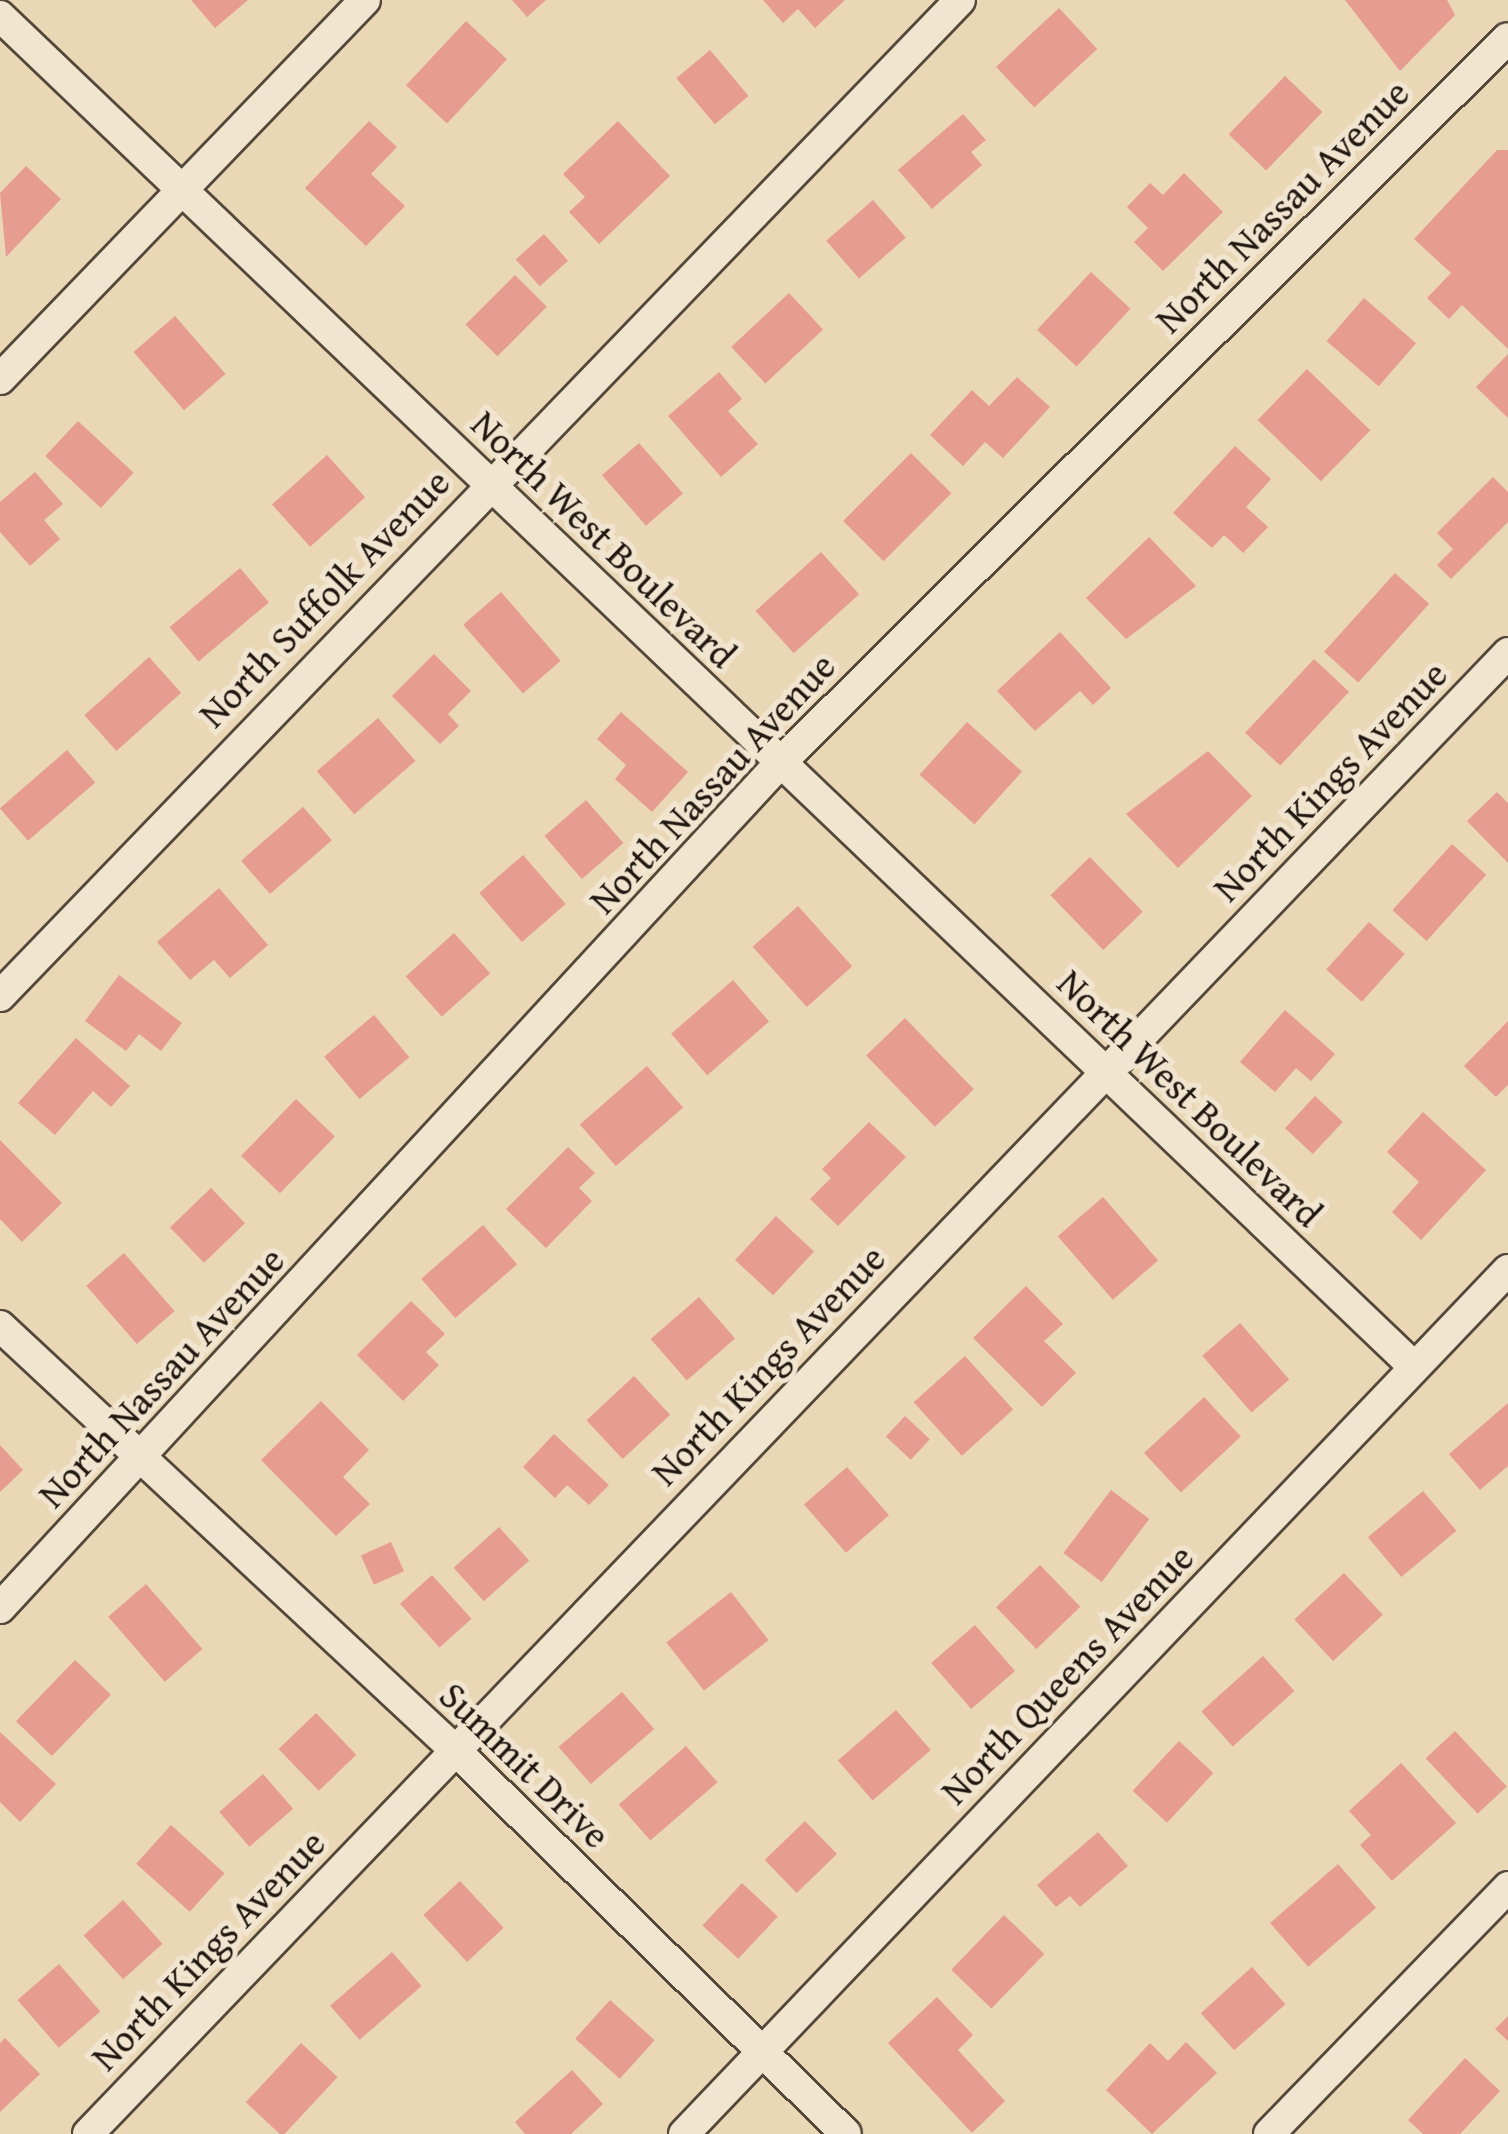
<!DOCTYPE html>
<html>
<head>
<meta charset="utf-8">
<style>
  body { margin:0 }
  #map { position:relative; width:1508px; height:2134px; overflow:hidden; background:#ead7b6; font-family:"Gentium Book Plus",serif }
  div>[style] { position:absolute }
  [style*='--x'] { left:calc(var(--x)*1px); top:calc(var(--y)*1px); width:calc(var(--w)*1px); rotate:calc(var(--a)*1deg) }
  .building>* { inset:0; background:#e69c90; transform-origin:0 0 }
  .roads { filter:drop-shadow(2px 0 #53483a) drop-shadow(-2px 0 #53483a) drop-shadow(0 2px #53483a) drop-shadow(0 -2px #53483a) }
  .minor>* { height:30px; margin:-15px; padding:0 15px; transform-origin:15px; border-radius:15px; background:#f1e5d0 }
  span { translate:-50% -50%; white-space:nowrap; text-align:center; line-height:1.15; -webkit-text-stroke:10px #f1e5d0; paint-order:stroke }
  .street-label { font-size:38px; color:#211811 }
</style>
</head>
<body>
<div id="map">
  <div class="building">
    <div style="clip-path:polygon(191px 0,248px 0,215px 28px)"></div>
    <div style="clip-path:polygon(512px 0,546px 0,527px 17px)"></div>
    <div style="clip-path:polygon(763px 0,845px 0,815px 28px,798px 9px,783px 23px)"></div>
    <div style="clip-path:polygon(1345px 0,1447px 0,1455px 15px,1400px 71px)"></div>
    <div style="left:1059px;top:8px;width:56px;height:86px;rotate:47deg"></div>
    <div style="left:466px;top:21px;width:56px;height:88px;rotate:43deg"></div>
    <div style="left:710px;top:50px;width:60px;height:44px;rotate:50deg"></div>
    <div style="left:1285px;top:76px;width:52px;height:81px;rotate:44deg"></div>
    <div style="clip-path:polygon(963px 114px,986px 140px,971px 152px,982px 165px,932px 209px,898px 170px)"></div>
    <div style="clip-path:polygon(369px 121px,397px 147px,371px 174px,405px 206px,366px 246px,305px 188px)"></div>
    <div style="clip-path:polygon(618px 121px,670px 176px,599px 244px,569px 212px,585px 197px,563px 174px)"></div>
    <div style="clip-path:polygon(1497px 150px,1508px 150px,1508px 349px,1462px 305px,1449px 319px,1427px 298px,1451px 273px,1414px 239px)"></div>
    <div style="clip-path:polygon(26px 166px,61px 199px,6px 257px,0 193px)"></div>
    <div style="clip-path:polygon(1184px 173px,1223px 212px,1163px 271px,1134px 242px,1148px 228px,1127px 207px,1150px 183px,1163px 195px)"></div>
    <div style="left:873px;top:200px;width:50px;height:62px;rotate:49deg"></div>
    <div style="left:544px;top:234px;width:36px;height:38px;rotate:48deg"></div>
    <div style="left:1091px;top:272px;width:54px;height:79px;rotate:43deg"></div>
    <div style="left:515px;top:275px;width:45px;height:70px;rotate:45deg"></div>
    <div style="left:789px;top:293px;width:50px;height:79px;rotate:47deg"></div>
    <div style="left:1364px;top:298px;width:69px;height:57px;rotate:41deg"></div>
    <div style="left:175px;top:316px;width:77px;height:55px;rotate:49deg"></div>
    <div style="clip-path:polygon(1508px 354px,1508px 418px,1476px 387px)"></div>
    <div style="left:1307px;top:369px;width:88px;height:71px;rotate:44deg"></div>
    <div style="clip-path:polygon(719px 372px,742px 399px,728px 411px,758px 444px,721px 477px,668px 416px)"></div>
    <div style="clip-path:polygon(1017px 377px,1050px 407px,1003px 458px,985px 442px,963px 466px,930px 435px,972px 390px,989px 406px)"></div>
    <div style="left:78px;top:421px;width:76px;height:48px;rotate:43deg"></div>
    <div style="left:639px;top:443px;width:67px;height:49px;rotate:49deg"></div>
    <div style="clip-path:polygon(1235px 446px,1271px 479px,1246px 507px,1268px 527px,1243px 553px,1224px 535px,1212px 548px,1173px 513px)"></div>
    <div style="left:911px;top:453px;width:57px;height:96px;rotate:45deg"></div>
    <div style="left:327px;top:455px;width:57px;height:74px;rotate:48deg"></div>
    <div style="clip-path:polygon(35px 472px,63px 504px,44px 520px,60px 539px,30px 566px,0 532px,0 502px)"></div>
    <div style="clip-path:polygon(1493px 477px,1508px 492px,1508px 522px,1451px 579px,1437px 565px,1453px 549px,1437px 533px)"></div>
    <div style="clip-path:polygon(1149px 537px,1196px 586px,1126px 639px,1086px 598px)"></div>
    <div style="left:821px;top:552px;width:57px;height:88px;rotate:48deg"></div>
    <div style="left:240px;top:568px;width:45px;height:92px;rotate:50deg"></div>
    <div style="left:1395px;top:573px;width:46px;height:106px;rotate:42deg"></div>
    <div style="left:501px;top:592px;width:91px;height:50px;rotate:49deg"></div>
    <div style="clip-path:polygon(1060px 632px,1111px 688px,1093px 705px,1080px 691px,1035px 731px,997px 691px)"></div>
    <div style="clip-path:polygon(434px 654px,471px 691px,448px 714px,459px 726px,440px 744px,392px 696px)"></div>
    <div style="left:149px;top:657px;width:48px;height:87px;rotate:48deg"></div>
    <div style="left:1314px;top:659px;width:48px;height:101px;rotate:43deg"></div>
    <div style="clip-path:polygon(621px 712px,688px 772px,652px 812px,615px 779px,626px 765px,597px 739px)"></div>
    <div style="left:378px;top:718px;width:57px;height:81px;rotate:49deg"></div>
    <div style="left:967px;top:722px;width:74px;height:71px;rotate:42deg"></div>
    <div style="left:67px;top:750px;width:43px;height:89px;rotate:49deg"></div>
    <div style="clip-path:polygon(1208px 751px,1252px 796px,1178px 868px,1126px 814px)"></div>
    <div style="clip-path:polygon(1497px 792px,1508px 803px,1508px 863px,1467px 821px)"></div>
    <div style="left:586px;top:800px;width:57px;height:55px;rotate:49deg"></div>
    <div style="left:303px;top:807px;width:44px;height:82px;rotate:49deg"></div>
    <div style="left:1452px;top:844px;width:46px;height:89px;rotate:42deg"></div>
    <div style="left:523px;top:855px;width:65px;height:58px;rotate:49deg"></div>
    <div style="left:1090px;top:857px;width:76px;height:55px;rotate:46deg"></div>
    <div style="clip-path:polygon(219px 888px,268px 945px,230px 978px,214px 960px,190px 980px,157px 942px)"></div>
    <div style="left:798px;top:906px;width:81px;height:61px;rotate:48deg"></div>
    <div style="left:1369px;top:922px;width:48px;height:64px;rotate:42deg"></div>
    <div style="left:454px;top:933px;width:54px;height:65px;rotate:48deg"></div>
    <div style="clip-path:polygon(119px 975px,182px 1023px,161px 1051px,139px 1034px,126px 1051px,85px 1021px)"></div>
    <div style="left:733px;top:980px;width:55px;height:82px;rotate:49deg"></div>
    <div style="clip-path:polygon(1285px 1010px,1335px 1054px,1311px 1081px,1296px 1068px,1275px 1092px,1240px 1062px)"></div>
    <div style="left:374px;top:1015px;width:55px;height:65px;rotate:50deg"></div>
    <div style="left:905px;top:1018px;width:99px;height:54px;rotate:46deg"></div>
    <div style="clip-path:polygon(1508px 1021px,1508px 1085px,1496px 1097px,1464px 1066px)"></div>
    <div style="clip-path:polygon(76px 1038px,130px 1086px,111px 1107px,93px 1091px,55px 1135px,18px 1103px)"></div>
    <div style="left:647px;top:1066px;width:55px;height:89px;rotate:49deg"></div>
    <div style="left:1315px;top:1096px;width:38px;height:44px;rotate:43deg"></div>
    <div style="left:296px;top:1099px;width:54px;height:79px;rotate:44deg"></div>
    <div style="clip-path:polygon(1423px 1112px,1486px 1170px,1421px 1240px,1392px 1212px,1419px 1182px,1387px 1152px)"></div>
    <div style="clip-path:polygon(869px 1122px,906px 1157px,838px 1226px,810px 1199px,831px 1178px,822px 1169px)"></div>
    <div style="clip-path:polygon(0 1140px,62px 1203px,22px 1242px,0 1219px)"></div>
    <div style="clip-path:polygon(568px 1147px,595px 1173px,579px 1188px,592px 1201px,546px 1248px,506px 1209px)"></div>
    <div style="left:211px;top:1188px;width:49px;height:57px;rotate:46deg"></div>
    <div style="left:1103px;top:1197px;width:84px;height:60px;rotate:49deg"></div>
    <div style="left:776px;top:1216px;width:52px;height:60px;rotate:43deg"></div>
    <div style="left:483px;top:1225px;width:52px;height:82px;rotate:49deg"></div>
    <div style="left:124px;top:1253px;width:77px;height:50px;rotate:49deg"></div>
    <div style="clip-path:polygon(1026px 1286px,1063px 1324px,1044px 1341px,1076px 1373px,1042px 1407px,973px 1338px)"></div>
    <div style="left:699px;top:1297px;width:55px;height:64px;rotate:49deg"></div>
    <div style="clip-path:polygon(411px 1301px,445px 1334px,426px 1352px,439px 1365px,403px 1401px,357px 1355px)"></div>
    <div style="left:1240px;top:1323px;width:75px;height:50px;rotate:49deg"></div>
    <div style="left:965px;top:1356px;width:72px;height:69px;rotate:48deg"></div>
    <div style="left:634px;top:1376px;width:53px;height:65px;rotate:47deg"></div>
    <div style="left:1204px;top:1397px;width:54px;height:82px;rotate:47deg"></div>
    <div style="clip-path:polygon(321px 1401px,369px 1450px,343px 1477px,370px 1504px,336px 1536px,261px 1460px)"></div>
    <div style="clip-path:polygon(1508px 1403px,1508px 1466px,1480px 1490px,1449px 1454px)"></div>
    <div style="left:905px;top:1416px;width:34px;height:28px;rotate:43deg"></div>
    <div style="clip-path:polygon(554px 1434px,609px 1485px,589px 1505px,567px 1485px,555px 1498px,523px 1467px)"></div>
    <div style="clip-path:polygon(0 1445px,23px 1470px,0 1492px)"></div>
    <div style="left:847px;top:1467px;width:64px;height:57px;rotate:49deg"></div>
    <div style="left:1111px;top:1490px;width:48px;height:79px;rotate:37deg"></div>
    <div style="left:1423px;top:1491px;width:52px;height:72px;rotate:50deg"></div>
    <div style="left:499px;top:1527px;width:45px;height:61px;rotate:48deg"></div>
    <div style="left:391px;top:1542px;width:32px;height:33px;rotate:66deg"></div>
    <div style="left:1040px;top:1565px;width:58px;height:61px;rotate:46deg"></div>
    <div style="left:1344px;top:1573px;width:57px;height:68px;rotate:47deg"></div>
    <div style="left:432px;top:1575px;width:59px;height:43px;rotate:48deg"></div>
    <div style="left:146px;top:1584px;width:86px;height:50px;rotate:49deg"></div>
    <div style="left:731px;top:1592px;width:61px;height:82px;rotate:52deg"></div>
    <div style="left:975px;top:1625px;width:61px;height:58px;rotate:49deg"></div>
    <div style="left:1263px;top:1656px;width:47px;height:83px;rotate:48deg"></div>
    <div style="left:75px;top:1660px;width:50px;height:85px;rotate:44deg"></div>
    <div style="left:622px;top:1692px;width:49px;height:84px;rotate:49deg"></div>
    <div style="left:896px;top:1710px;width:53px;height:77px;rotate:49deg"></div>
    <div style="left:316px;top:1713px;width:58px;height:52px;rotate:46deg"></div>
    <div style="left:1455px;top:1731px;width:76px;height:40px;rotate:47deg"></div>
    <div style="clip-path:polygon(0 1732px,56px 1784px,20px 1822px,0 1802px)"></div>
    <div style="left:1179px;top:1741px;width:47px;height:68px;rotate:43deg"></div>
    <div style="left:686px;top:1746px;width:48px;height:89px;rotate:49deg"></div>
    <div style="clip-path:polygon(1401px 1763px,1456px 1823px,1392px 1881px,1360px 1845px,1371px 1835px,1349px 1811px)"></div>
    <div style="left:263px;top:1774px;width:46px;height:58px;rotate:49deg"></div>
    <div style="left:805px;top:1821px;width:46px;height:56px;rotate:46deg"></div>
    <div style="left:171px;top:1825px;width:72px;height:52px;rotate:42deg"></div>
    <div style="clip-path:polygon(1098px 1832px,1128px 1866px,1080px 1907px,1070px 1896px,1056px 1907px,1037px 1885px)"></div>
    <div style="left:1338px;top:1864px;width:58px;height:90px;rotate:49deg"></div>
    <div style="left:460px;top:1881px;width:64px;height:50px;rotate:47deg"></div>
    <div style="left:742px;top:1883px;width:49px;height:58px;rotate:43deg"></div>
    <div style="left:123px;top:1900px;width:59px;height:53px;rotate:48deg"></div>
    <div style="left:1004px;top:1915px;width:56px;height:76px;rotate:44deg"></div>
    <div style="left:392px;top:1952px;width:45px;height:82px;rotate:49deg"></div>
    <div style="left:59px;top:1964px;width:63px;height:55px;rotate:49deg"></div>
    <div style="left:1252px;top:1967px;width:50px;height:69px;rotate:48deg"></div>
    <div style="clip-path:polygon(937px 1997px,973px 2035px,958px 2050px,1005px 2101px,972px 2133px,888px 2043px)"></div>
    <div style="left:610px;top:2000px;width:60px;height:52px;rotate:42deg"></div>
    <div style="clip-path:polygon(1508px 2016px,1508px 2041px,1495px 2029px)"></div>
    <div style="clip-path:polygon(5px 2038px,40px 2074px,0 2112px,0 2043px)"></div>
    <div style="clip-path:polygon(1186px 2042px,1217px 2073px,1152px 2134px,1106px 2090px,1150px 2043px,1168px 2061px)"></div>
    <div style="left:301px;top:2043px;width:50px;height:81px;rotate:43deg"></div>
    <div style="clip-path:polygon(1465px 2058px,1500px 2091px,1460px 2134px,1423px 2134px,1408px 2120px)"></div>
    <div style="clip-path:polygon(572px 2070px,603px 2104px,571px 2134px,525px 2134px,515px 2122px)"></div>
  </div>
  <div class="roads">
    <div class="minor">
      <div style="--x:0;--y:16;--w:1956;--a:43.69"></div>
      <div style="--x:0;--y:379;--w:526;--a:-46.08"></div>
      <div style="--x:0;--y:996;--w:1383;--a:-46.05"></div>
      <div style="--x:0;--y:1326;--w:621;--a:42.98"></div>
      <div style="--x:454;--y:1749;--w:549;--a:44.48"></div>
      <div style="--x:0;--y:1608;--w:1150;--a:-47.29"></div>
      <div style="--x:780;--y:763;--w:1027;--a:-44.88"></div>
      <div style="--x:88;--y:2134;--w:2052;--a:-46.2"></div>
      <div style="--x:684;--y:2134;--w:1194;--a:-46.36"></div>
      <div style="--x:1269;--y:2134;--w:344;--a:-45.9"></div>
    </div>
  </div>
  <div class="street-label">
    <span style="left:1282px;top:206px;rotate:-45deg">North Nassau Avenue</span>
    <span style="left:604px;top:539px;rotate:44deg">North West Boulevard</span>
    <span style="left:324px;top:598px;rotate:-46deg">North Suffolk Avenue</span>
    <span style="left:1330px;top:781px;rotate:-46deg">North Kings Avenue</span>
    <span style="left:712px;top:783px;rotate:-47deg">North Nassau Avenue</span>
    <span style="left:1190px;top:1098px;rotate:44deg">North West Boulevard</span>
    <span style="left:768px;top:1365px;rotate:-46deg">North Kings Avenue</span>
    <span style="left:161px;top:1377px;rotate:-47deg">North Nassau Avenue</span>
    <span style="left:1067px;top:1674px;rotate:-46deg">North Queens Avenue</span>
    <span style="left:525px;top:1765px;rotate:44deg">Summit Drive</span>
    <span style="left:208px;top:1950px;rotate:-46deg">North Kings Avenue</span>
  </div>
</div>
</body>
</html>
